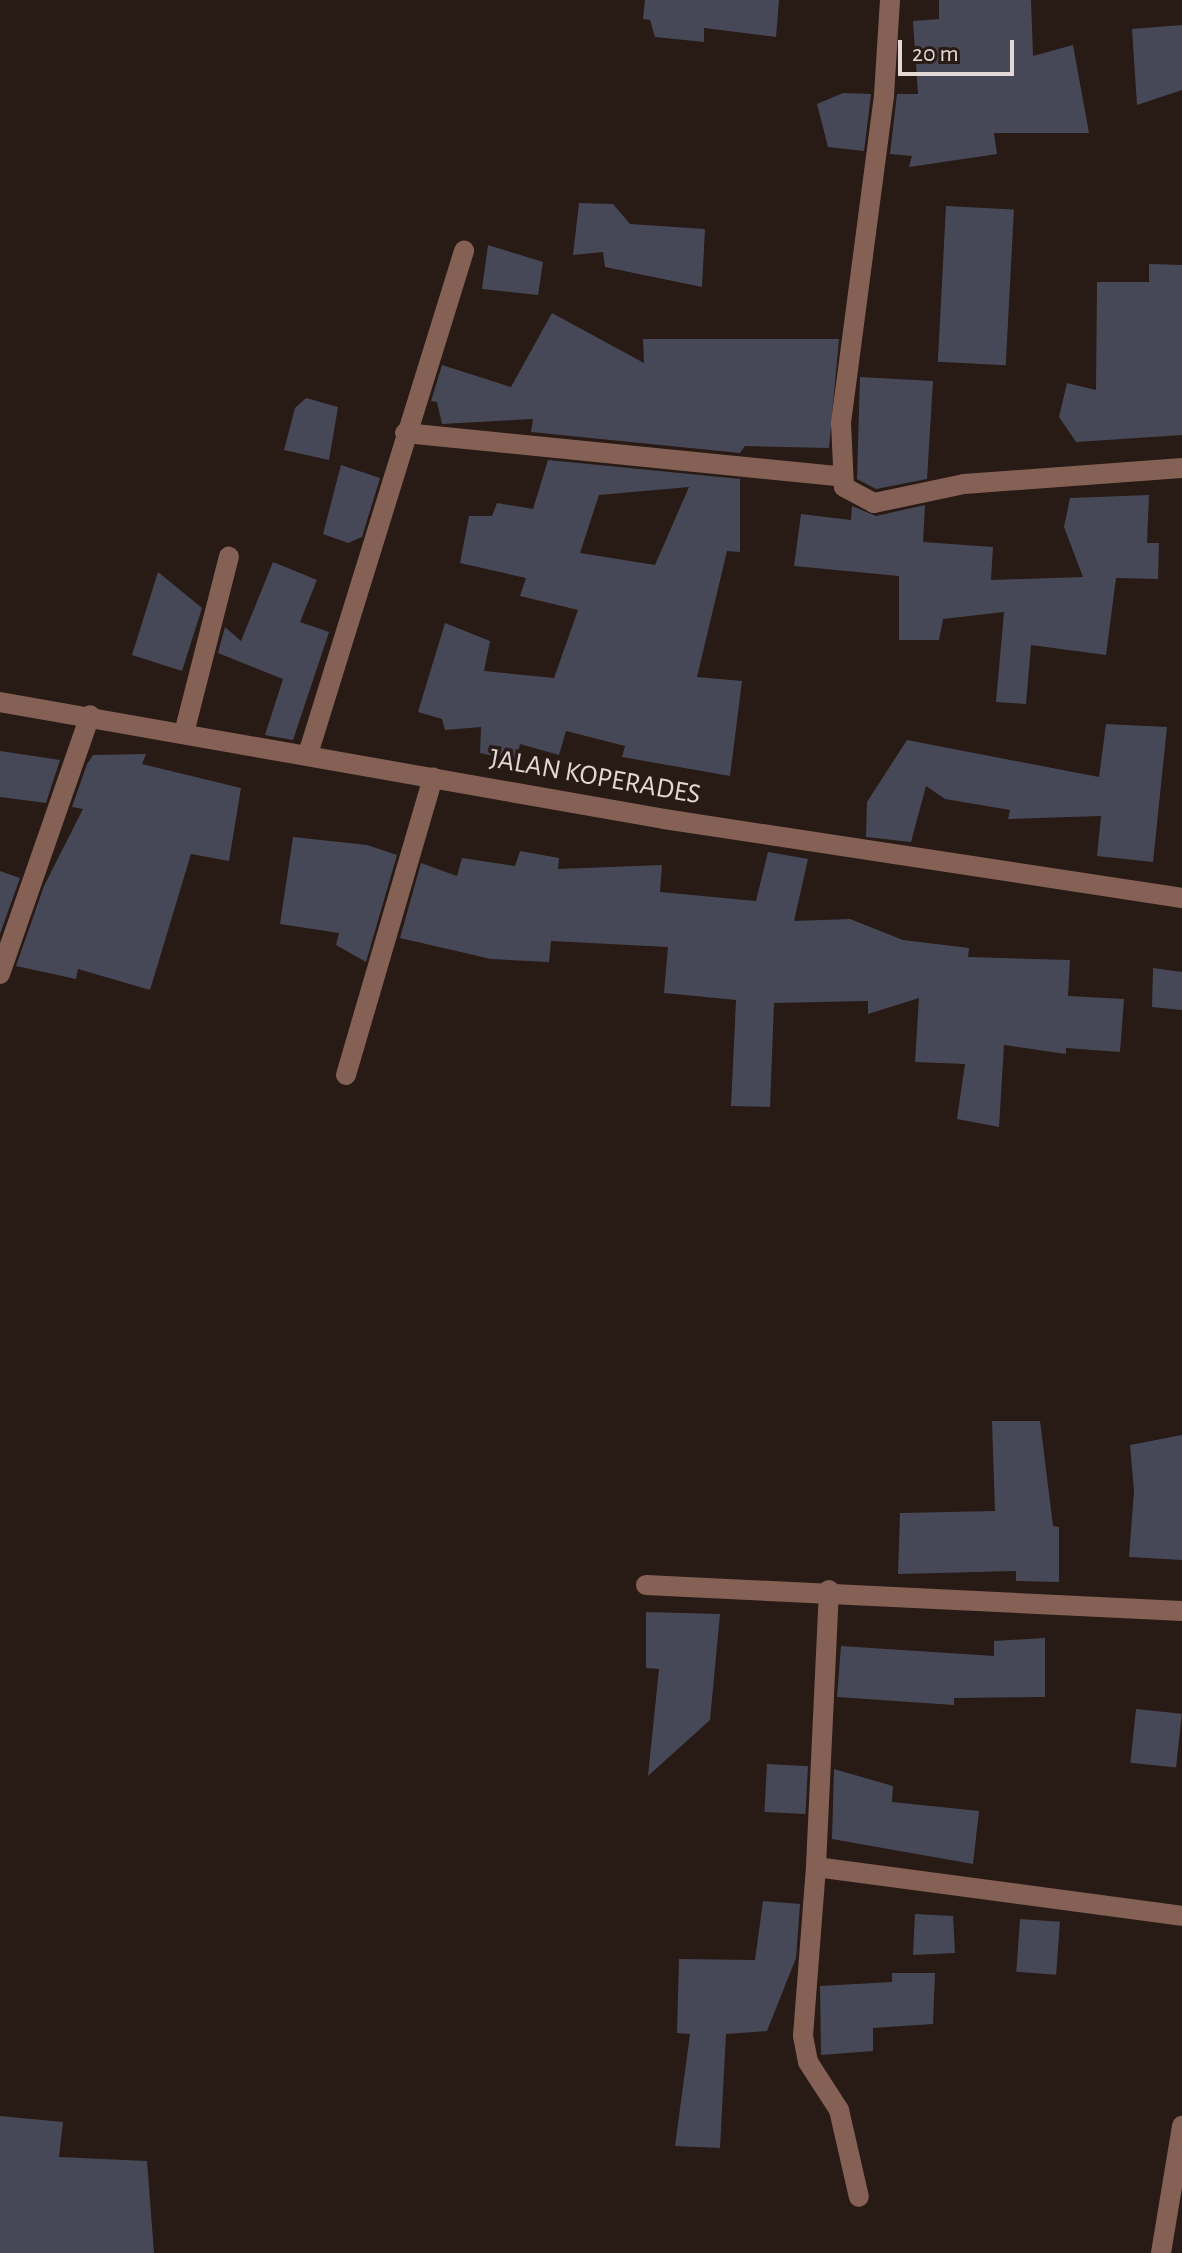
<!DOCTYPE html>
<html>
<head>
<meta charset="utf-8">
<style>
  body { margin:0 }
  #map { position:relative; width:1182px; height:2253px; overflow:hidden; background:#281a15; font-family:"Alegreya Sans",sans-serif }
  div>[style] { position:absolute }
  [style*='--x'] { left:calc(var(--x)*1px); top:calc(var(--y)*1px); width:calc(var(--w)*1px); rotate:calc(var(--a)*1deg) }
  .building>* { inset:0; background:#474857; transform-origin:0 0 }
  .minor>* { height:20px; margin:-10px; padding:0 10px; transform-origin:10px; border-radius:10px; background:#856155 }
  span { translate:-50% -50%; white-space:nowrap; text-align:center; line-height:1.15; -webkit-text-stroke:7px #281a15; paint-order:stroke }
  .street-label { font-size:28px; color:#e2d8d5 }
  .scale { position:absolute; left:898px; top:40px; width:116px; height:36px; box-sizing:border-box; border:4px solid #e2d8d5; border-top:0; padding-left:10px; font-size:24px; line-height:28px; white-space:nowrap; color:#e2d8d5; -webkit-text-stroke:6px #281a15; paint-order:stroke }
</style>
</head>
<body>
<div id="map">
  <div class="building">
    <div style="clip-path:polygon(645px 0,779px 0,776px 37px,704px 28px,704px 42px,655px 37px,650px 20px,643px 19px)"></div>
    <div style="clip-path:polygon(939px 0,1031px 0,1033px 56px,1073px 45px,1089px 133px,994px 133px,997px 154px,909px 167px,912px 156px,890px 154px,897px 94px,918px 94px,913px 21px,939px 19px)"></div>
    <div style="clip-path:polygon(1182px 25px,1182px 90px,1137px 105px,1132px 29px)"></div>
    <div style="clip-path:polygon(843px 93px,871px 94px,864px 151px,828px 147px,817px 104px)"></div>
    <div style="clip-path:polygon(579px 203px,613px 204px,630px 224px,705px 229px,702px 287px,605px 267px,603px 252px,573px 255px)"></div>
    <div style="left:946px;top:206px;width:68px;height:156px;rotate:3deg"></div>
    <div style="clip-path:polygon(488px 245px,543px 262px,538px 295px,482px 289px)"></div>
    <div style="clip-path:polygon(1149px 264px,1182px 265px,1182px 435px,1076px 442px,1059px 417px,1067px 383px,1096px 390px,1097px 282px,1149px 282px)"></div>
    <div style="clip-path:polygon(552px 313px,644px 363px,643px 339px,839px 339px,829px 448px,745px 446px,740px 453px,531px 432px,533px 419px,442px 424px,437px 402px,431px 401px,442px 365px,511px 387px)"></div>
    <div style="clip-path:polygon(860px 377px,933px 381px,927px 479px,876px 489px,857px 479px)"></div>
    <div style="clip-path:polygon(306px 398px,338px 407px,329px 460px,284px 450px,295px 408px)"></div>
    <div style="clip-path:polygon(evenodd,548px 460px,740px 479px,740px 552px,727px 551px,697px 677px,742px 681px,730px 776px,622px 757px,625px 746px,566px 731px,559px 755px,520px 744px,516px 761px,480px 753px,481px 727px,445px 730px,442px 719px,418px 712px,445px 623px,490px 641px,484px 671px,554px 678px,578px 610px,520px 596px,526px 578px,460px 563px,469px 516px,492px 516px,497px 503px,533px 509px,548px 460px,689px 487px,655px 565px,580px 553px,599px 495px,689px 487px)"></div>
    <div style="clip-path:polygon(341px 465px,380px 478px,362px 537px,348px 543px,323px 534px)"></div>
    <div style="clip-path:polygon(1149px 495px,1147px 543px,1159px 543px,1158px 579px,1116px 578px,1106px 655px,1031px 645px,1026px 704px,996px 702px,1004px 612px,943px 619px,939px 640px,899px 640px,899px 576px,794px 566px,801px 514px,851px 520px,852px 506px,876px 516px,925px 505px,923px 542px,993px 547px,991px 580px,1083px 577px,1064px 527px,1070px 498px)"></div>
    <div style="clip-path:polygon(273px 562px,317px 580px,300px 622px,329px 632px,293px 740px,265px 735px,283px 679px,218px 653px,225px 627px,241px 641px)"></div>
    <div style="clip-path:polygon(158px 572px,202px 608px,182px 671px,132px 655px)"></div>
    <div style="clip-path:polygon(1106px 724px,1167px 727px,1153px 862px,1097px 856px,1101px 816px,1008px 819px,1010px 810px,945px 799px,926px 786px,911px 842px,866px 837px,867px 802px,907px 740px,1099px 777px)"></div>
    <div style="clip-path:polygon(0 751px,60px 760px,46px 803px,0 797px)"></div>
    <div style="clip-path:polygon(146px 754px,142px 764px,241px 788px,229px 861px,191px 854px,150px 990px,78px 969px,76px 979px,16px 966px,44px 886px,83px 809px,72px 807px,87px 764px,93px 755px)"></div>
    <div style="clip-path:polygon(293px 837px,367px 845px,397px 855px,366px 962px,336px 945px,339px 933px,280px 924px)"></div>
    <div style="clip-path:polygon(520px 851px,559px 858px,558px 869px,662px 865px,660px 892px,756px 901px,768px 852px,808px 859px,794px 921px,850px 919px,903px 940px,969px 948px,968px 957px,1070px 960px,1068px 996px,1124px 999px,1120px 1052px,1066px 1048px,1066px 1054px,1004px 1045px,999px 1127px,957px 1119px,965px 1064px,915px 1062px,919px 998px,868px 1014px,868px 1001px,774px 1003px,770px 1107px,731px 1106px,736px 1000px,664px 993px,668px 947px,551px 941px,549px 962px,491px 959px,400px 938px,421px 863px,457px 876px,462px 858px,515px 866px)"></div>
    <div style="clip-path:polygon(0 871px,20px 878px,0 934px)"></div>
    <div style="clip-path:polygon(1153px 968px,1182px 972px,1182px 1010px,1152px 1007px)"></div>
    <div style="clip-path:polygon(992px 1421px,1040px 1421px,1053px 1526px,1059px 1527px,1059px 1582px,1016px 1581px,1016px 1571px,898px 1574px,900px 1513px,995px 1511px)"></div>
    <div style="clip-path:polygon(1182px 1435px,1182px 1560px,1129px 1557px,1134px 1491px,1130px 1445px)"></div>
    <div style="clip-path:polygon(646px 1612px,720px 1614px,710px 1720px,648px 1776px,659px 1669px,646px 1668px)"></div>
    <div style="clip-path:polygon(1045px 1638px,1045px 1697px,954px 1698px,954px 1705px,837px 1697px,841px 1646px,994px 1656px,994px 1641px)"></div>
    <div style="left:1136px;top:1709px;width:46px;height:54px;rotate:6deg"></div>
    <div style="left:767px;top:1764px;width:41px;height:48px;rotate:3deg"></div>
    <div style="clip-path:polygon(834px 1769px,893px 1786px,892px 1802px,979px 1811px,973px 1864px,832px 1839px)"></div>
    <div style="clip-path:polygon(763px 1901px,800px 1904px,796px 1958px,767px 2031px,726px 2034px,720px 2148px,675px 2146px,690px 2034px,677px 2033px,679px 1959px,755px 1960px)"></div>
    <div style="clip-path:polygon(915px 1914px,953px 1916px,955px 1953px,913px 1955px)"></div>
    <div style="left:1020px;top:1919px;width:40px;height:53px;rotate:4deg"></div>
    <div style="clip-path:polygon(892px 1973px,935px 1973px,933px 2024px,873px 2028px,873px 2051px,821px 2055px,820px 1986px,892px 1982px)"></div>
    <div style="clip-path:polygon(0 2116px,63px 2122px,59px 2157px,147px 2161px,154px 2253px,0 2253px)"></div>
  </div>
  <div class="minor">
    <div style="--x:890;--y:0;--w:96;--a:93.6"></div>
    <div style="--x:884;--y:96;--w:330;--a:97.5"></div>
    <div style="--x:841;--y:423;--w:64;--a:87.3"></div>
    <div style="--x:844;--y:487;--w:34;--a:28"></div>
    <div style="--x:874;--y:503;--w:92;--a:-11.9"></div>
    <div style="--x:964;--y:484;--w:219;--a:-4.2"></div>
    <div style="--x:405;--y:433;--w:436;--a:5.7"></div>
    <div style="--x:0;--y:702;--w:674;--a:9.99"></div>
    <div style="--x:664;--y:819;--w:524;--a:8.67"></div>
    <div style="--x:184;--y:733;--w:182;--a:-75.7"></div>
    <div style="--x:308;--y:754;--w:527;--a:-72.77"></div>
    <div style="--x:0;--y:974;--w:274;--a:-70.8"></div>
    <div style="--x:346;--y:1075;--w:310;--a:-73.7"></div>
    <div style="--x:646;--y:1585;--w:537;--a:2.78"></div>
    <div style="--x:829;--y:1590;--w:277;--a:92.7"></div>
    <div style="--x:816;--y:1867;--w:369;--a:7.6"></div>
    <div style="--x:816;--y:1867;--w:169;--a:94.4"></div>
    <div style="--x:803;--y:2036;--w:26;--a:79"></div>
    <div style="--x:808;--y:2062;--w:57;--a:57.1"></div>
    <div style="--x:839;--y:2110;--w:89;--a:77.1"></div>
    <div style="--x:1161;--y:2253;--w:129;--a:-80.6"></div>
  </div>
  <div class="street-label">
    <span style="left:595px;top:777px;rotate:10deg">JALAN KOPERADES</span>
  </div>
  <div class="scale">20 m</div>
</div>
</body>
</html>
